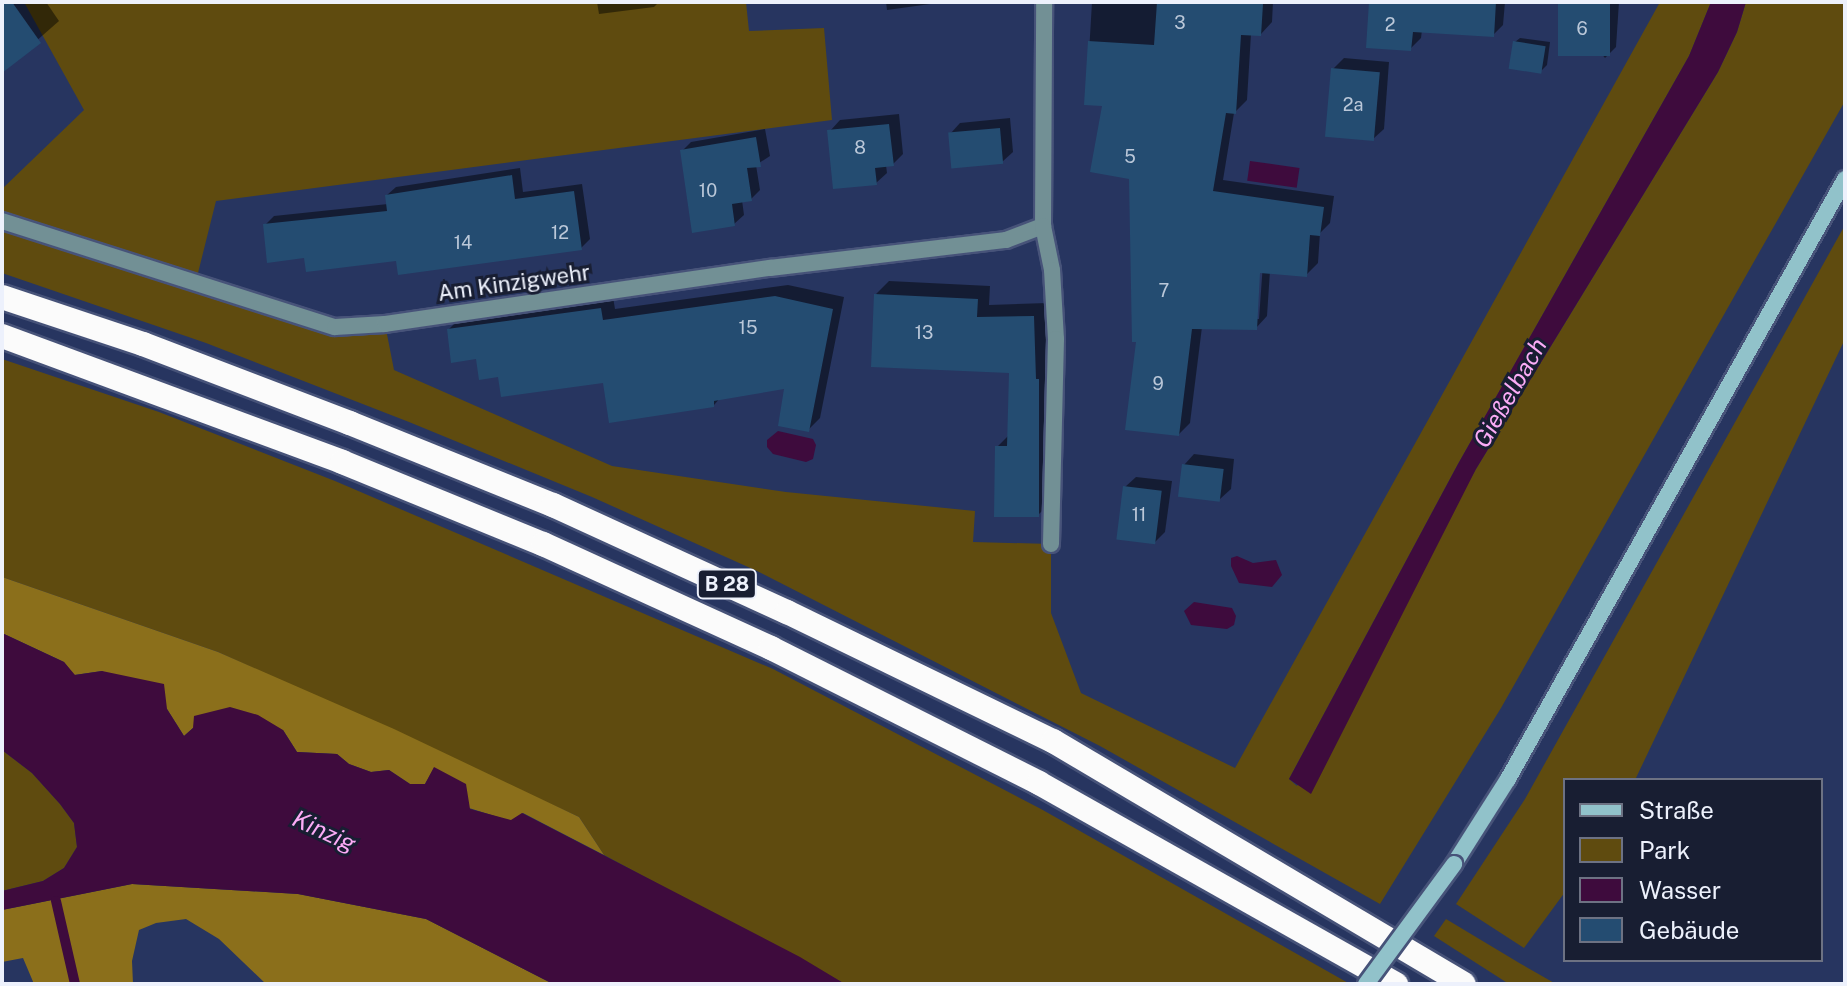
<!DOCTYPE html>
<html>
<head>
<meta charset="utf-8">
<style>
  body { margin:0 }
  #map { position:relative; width:1847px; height:986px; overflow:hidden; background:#273560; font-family:"Public Sans",sans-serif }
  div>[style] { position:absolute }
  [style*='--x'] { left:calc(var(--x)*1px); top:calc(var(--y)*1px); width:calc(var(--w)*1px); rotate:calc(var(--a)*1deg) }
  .green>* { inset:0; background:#5f4b0f }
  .forest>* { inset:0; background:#8b6f1b }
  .water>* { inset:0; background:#3e0b3d; transform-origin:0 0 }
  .shadow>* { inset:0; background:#0007 }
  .stream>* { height:10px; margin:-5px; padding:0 5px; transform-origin:5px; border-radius:5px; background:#3e0b3d }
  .building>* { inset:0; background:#244c71; transform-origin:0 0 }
  .roads { filter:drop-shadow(2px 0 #475379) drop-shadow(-2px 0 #475379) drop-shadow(0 2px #475379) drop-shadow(0 -2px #475379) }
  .street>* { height:16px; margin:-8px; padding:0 8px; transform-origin:8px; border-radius:8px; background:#729095 }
  .secondary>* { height:16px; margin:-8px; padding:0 8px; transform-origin:8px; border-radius:8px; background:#91c2ca }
  .highway>* { height:24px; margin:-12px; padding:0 12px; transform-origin:12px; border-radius:12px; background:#fbfbfb }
  .bridges { filter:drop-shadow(2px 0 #475379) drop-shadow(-2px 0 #475379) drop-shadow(0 2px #475379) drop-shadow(0 -2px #475379) }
  .secondary-bridge>* { height:16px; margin:-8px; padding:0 8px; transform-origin:8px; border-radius:8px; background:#91c2ca }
  span { translate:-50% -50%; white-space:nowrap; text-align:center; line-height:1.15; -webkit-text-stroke:6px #181e32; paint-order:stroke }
  .number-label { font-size:18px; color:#bbc8d9 }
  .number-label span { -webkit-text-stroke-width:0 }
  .shield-label span { padding:2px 6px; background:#181e32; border:2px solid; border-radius:6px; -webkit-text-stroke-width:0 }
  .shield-label { font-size:20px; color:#edf1fc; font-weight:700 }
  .street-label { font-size:22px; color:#edf1fc }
  .water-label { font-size:24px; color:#fbabf6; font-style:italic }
  .frame { position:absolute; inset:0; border:4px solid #edf1fc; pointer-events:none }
  .legend { position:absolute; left:1563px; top:778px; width:260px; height:184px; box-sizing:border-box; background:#181e32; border:2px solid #6d7283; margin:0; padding:10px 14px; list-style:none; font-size:24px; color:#edf1fc }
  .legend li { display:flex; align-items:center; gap:16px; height:40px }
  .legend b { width:40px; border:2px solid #6d7283 }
</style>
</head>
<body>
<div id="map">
  <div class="green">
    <div style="clip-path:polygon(24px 2px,746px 2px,749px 31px,824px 28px,832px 120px,216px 201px,196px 281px,335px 327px,385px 324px,394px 370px,612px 466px,786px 492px,975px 511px,973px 542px,1051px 544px,1051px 613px,1081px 693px,1235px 768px,1660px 2px,1711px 2px,1689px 56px,1458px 464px,1289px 779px,1297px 786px,1476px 469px,1718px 72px,1737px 32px,1746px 2px,1845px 2px,1845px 101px,1501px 708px,1380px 904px,1100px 746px,757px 571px,592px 497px,409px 422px,206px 343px,2px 273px,2px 189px,84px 110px)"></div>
    <div style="clip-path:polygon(1845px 225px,1845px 339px,1635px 780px,1565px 780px,1565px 892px,1524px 948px,1456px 904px,1525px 799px)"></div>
    <div style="clip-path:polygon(2px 359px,159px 412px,335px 481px,773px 669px,1041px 809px,1350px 984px,845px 984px,604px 855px,579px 817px,218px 652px,2px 577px)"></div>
    <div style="clip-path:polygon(2px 750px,32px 773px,60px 804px,74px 823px,77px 847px,64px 868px,43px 881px,2px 891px)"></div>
    <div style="clip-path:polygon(1446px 919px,1521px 964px,1556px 984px,1509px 984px,1434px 936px)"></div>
  </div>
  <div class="forest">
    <div style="clip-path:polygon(2px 577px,218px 652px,394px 729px,579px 817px,604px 855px,523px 813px,511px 821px,469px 808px,434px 768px,425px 784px,410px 784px,389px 770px,371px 772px,349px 764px,337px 754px,297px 752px,283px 730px,193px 728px,184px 736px,167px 709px,102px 671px,74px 675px,64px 662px,2px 633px)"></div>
    <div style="clip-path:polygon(132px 884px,298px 894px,426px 919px,553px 984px,266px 984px,219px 939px,186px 919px,156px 923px,139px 930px,132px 961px,133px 984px,34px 984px,23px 958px,2px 962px,2px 910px)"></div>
  </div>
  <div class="water">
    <div style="clip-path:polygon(1711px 2px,1746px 2px,1737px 32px,1718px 72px,1476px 469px,1311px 794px,1289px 779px,1458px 464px,1689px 56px)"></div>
    <div style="left:1250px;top:161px;width:50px;height:20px;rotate:8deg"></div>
    <div style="clip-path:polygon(778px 431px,813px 439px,816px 445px,813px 459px,806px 462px,773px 454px,767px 447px,767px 440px)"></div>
    <div style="clip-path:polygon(1237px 556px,1253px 563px,1276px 560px,1282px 575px,1272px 587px,1239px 583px,1231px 566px,1231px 558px)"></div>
    <div style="clip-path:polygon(1194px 602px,1232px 608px,1236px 616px,1234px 625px,1227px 629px,1191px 625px,1184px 611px)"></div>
    <div style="clip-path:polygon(2px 633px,64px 662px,75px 675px,102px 671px,164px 684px,167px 709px,184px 736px,193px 728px,194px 716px,230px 707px,258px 715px,283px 730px,297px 752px,337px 754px,349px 764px,371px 772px,389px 770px,410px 784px,425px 784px,434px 767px,466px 784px,470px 809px,511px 820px,522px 813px,800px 957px,845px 984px,553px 984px,426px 919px,298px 894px,132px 884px,2px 910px,2px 891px,43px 881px,64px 868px,77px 847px,74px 823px,60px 804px,32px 773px,2px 750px)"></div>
  </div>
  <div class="shadow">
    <div style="clip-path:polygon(2px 2px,46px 2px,59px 21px,2px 71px)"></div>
    <div style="clip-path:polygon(597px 2px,659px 2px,654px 7px,599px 14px)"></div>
    <div style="clip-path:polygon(886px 2px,945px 2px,887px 10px)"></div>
    <div style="clip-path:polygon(evenodd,1092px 2px,1273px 2px,1272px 22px,1261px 34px,1251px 34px,1247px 100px,1234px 113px,1223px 180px,1334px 196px,1330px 223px,1320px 233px,1318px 263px,1306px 275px,1270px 271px,1267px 316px,1256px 328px,1202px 327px,1190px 423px,1179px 434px,1138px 340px,1131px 177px,1104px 104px,1086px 103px,1092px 2px,1259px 263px,1263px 263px,1259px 319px,1255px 319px,1259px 263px)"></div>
    <div style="clip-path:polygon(1371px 2px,1505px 2px,1503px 25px,1493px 35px,1422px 30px,1421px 38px,1410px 49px)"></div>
    <div style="clip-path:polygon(1560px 2px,1619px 2px,1616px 47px,1605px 58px)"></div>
    <div style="clip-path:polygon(1520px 38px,1550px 42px,1547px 65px,1542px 70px,1515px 42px)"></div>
    <div style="clip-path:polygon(1344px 58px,1389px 62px,1384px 129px,1373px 139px,1333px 69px)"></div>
    <div style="clip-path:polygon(899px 114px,903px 154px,893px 164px,886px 165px,887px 173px,876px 183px,830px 131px,840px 120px)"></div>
    <div style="clip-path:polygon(1010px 118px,1013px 152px,1002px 162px,950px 134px,960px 123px)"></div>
    <div style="clip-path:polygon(765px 129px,770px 156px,756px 165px,760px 190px,751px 199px,742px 200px,744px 215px,734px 224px,682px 151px,691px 142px)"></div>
    <div style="clip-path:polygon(520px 168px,523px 192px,582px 184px,590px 239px,581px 248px,398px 259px,306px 256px,265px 225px,274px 216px,388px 204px,387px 195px,396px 187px)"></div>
    <div style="clip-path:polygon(889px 281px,990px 286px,989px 305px,1047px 303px,1051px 502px,1038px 515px,997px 447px,1009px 435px,1011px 371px,876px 294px)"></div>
    <div style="clip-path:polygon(788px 285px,844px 297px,820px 418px,808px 430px,787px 387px,721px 397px,714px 405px,605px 381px,500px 375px,449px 329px,461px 317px,613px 297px,615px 309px)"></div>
    <div style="clip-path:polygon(1194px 454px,1234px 459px,1231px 489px,1220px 499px,1184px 465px)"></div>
    <div style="clip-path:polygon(1136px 477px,1172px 481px,1165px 532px,1155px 542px,1125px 487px)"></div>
  </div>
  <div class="stream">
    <div style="--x:56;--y:901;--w:85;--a:77.1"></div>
  </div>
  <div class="building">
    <div style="clip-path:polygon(2px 2px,12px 2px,41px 43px,2px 73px)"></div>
    <div style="clip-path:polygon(1157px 2px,1263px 4px,1261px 36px,1241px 35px,1236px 114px,1226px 113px,1213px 191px,1324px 207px,1320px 236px,1310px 235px,1307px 277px,1260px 273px,1257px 330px,1192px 329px,1179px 436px,1125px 430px,1136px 342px,1132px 342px,1129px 179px,1090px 172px,1102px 106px,1084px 105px,1088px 41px,1154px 45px)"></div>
    <div style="clip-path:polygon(1369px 2px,1496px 2px,1494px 37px,1413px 32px,1411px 51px,1366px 48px)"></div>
    <div style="left:1558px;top:2px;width:52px;height:54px"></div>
    <div style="left:1513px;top:41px;width:33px;height:28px;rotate:9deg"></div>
    <div style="left:1331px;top:68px;width:49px;height:69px;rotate:5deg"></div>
    <div style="clip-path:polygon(889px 124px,894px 166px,875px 168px,877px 185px,833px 189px,827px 130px)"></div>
    <div style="left:1000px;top:128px;width:36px;height:52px;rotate:85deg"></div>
    <div style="clip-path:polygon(756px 137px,761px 167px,747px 168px,752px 201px,732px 204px,735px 226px,692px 233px,680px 150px)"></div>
    <div style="clip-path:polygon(512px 175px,515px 199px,574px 191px,582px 250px,398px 275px,396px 261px,306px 272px,304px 258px,267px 263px,263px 224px,387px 211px,385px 195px)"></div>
    <div style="clip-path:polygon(874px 294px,978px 299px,977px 317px,1034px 316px,1036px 379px,1039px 379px,1039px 517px,994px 517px,995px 446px,1007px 446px,1009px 373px,871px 367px)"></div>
    <div style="clip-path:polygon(775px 296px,833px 309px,809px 432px,778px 426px,784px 389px,714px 401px,714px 407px,609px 423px,603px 383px,501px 397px,498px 377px,479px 380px,476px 359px,451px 363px,447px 329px,601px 308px,603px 320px)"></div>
    <div style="left:1182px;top:464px;width:42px;height:33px;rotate:7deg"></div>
    <div style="left:1123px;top:486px;width:39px;height:54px;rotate:7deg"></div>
  </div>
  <div class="roads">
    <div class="street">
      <div style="--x:2;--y:221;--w:349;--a:17.7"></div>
      <div style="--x:335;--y:327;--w:50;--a:-3.4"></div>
      <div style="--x:385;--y:324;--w:389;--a:-8.3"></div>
      <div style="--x:770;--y:268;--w:238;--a:-6.8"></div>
      <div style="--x:1006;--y:240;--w:40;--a:-21"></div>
      <div style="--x:1043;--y:226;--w:224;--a:-89.7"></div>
      <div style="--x:1043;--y:226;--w:45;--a:78.4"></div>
      <div style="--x:1052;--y:270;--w:69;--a:86.7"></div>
      <div style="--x:1056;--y:339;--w:205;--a:91.4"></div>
    </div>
    <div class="secondary">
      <div style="--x:1454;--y:864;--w:101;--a:-57.6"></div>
      <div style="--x:1508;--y:779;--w:688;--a:-60.68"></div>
    </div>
    <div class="highway">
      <div style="--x:2;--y:297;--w:149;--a:18.4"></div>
      <div style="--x:143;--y:344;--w:222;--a:20.9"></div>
      <div style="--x:350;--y:423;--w:219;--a:22"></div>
      <div style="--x:553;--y:505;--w:257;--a:24.6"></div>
      <div style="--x:787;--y:612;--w:296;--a:25.9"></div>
      <div style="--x:1053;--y:741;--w:477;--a:30.6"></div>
      <div style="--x:2;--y:336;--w:363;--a:20.3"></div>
      <div style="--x:342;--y:462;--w:217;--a:22.2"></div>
      <div style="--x:543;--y:544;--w:251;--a:24.5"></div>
      <div style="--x:771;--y:648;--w:300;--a:26.7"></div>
      <div style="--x:1039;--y:783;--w:410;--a:29.4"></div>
    </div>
  </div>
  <div class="bridges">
    <div class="secondary-bridge">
      <div style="--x:1366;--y:984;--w:149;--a:-53.7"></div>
    </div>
  </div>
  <div class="number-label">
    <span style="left:1180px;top:23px">3</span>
    <span style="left:1390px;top:25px">2</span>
    <span style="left:1582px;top:29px">6</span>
    <span style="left:1353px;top:105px">2a</span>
    <span style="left:860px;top:148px">8</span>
    <span style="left:1130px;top:157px">5</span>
    <span style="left:708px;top:191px">10</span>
    <span style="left:560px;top:233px">12</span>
    <span style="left:463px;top:243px">14</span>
    <span style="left:1164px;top:291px">7</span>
    <span style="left:748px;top:328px">15</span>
    <span style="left:924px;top:333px">13</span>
    <span style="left:1158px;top:384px">9</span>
    <span style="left:1139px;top:515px">11</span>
  </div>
  <div class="shield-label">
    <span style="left:727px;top:584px">B 28</span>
  </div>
  <div class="street-label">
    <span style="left:514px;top:283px;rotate:-8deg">Am Kinzigwehr</span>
  </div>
  <div class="water-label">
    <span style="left:1510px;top:393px;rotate:-60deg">Gießelbach</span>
    <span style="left:324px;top:831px;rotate:25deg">Kinzig</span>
  </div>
  <div class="frame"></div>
  <ul class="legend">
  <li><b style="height:10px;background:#91c2ca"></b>Straße</li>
  <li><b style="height:22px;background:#5f4b0f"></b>Park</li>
  <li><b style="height:22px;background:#3e0b3d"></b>Wasser</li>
  <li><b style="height:22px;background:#244c71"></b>Gebäude</li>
  </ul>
</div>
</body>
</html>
